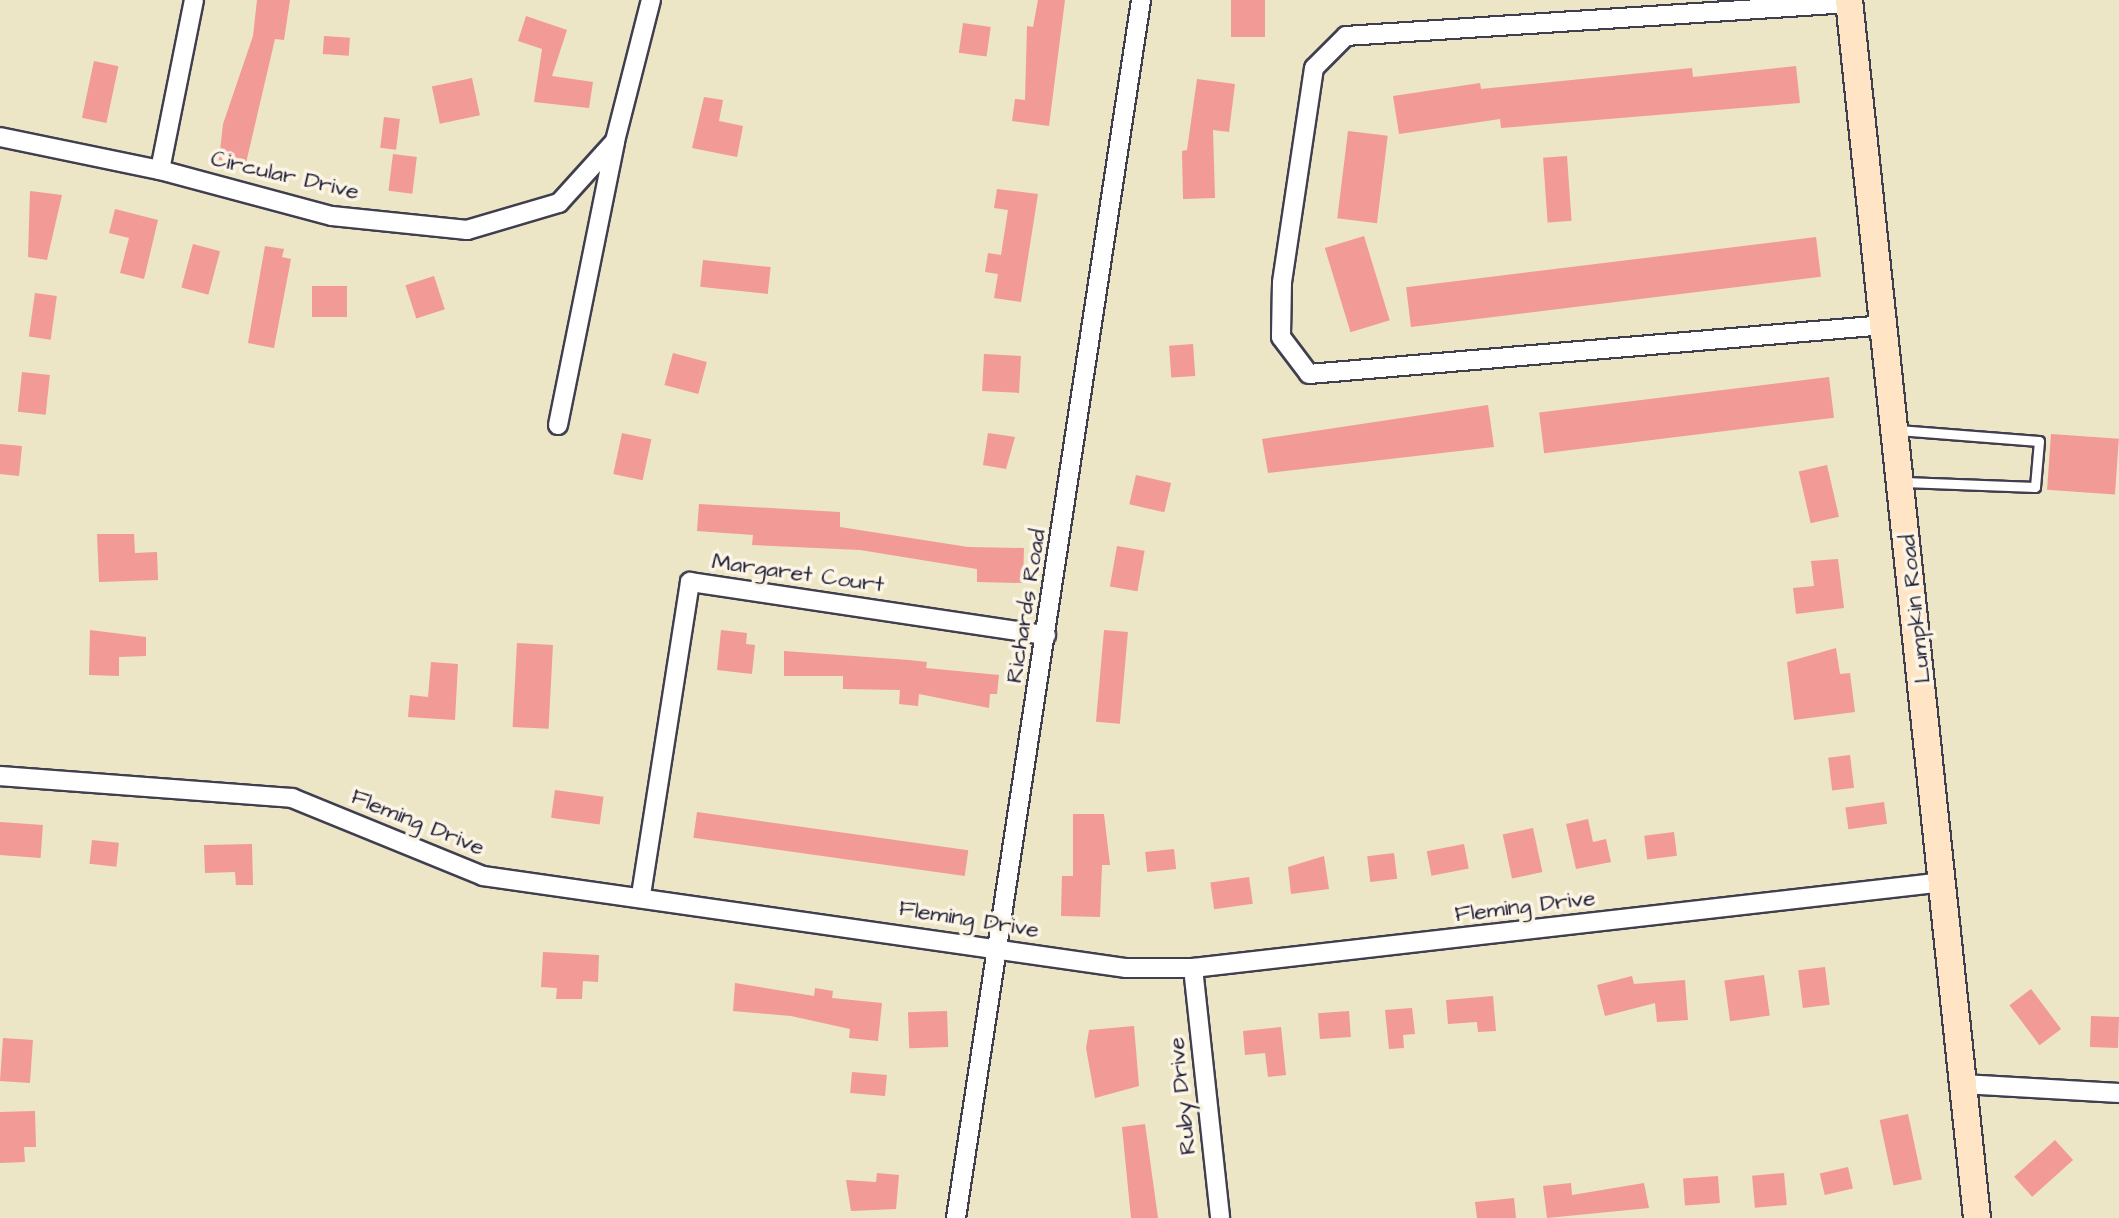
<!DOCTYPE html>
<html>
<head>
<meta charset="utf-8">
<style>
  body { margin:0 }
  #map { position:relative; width:2119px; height:1218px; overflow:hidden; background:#ece5c6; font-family:"Architects Daughter",sans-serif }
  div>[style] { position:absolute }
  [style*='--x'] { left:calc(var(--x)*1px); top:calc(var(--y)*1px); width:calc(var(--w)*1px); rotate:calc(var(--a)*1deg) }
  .building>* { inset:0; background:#f19a96; transform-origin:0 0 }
  .roads { filter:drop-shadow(2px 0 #403f50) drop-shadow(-2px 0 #403f50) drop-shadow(0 2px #403f50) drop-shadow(0 -2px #403f50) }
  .lane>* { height:9px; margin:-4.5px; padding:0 4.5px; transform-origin:4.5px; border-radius:4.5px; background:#fff }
  .street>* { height:18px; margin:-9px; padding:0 9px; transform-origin:9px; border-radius:9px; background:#fff }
  .secondary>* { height:26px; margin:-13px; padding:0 13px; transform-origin:13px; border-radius:13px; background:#ffe4c6 }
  span { translate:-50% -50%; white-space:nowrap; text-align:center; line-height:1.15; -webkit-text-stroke:7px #fcf5e5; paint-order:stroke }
  .street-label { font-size:23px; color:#22223b }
</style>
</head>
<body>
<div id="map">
  <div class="building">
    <div style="clip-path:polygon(257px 0,290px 0,284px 40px,275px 39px,246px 163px,219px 160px,223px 124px,253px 36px)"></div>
    <div style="clip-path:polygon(1038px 0,1065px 0,1049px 126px,1012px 121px,1015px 99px,1025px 100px,1027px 26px,1033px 27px)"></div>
    <div style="left:1231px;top:0;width:34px;height:37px"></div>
    <div style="clip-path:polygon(526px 16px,567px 30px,552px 76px,593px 82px,589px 108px,534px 102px,542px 49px,518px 41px)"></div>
    <div style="left:963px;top:23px;width:28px;height:30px;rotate:8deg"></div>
    <div style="left:324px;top:36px;width:26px;height:18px;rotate:4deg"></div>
    <div style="left:94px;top:61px;width:25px;height:58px;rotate:12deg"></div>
    <div style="clip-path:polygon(1796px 66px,1800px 103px,1501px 128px,1500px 119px,1399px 134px,1393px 96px,1480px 83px,1481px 89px,1692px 68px,1693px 77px)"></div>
    <div style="left:472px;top:78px;width:38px;height:41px;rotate:78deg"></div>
    <div style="clip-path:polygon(1197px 79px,1235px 84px,1229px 132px,1213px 130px,1215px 198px,1183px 199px,1182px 151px,1187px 150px)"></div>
    <div style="clip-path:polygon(704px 97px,723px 100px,719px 121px,743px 126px,737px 157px,692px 148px)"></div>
    <div style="left:384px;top:117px;width:16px;height:31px;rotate:7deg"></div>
    <div style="left:1348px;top:131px;width:40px;height:88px;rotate:7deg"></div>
    <div style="left:393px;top:154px;width:24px;height:37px;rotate:7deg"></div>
    <div style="left:1567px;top:156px;width:65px;height:24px;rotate:86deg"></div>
    <div style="clip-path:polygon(997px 189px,1038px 194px,1021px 302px,994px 298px,998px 274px,985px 272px,988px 253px,1001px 255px,1008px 210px,994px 208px)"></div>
    <div style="clip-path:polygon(30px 191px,62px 195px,47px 260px,28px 257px)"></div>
    <div style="clip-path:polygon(115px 209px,158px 220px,144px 279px,120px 273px,129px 238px,109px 233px)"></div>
    <div style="left:1364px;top:236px;width:88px;height:41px;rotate:73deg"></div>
    <div style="left:1816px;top:237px;width:40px;height:413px;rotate:83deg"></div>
    <div style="left:193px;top:244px;width:28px;height:45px;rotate:15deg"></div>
    <div style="clip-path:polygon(265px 246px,284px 249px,282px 257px,291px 259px,274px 348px,248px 343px)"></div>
    <div style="left:703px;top:260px;width:68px;height:27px;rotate:6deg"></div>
    <div style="left:434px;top:276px;width:35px;height:30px;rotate:72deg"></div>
    <div style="left:312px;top:286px;width:35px;height:31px"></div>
    <div style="left:35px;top:293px;width:22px;height:44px;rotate:8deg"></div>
    <div style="left:1193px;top:344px;width:32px;height:24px;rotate:86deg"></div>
    <div style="left:673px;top:353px;width:35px;height:33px;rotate:15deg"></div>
    <div style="left:984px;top:354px;width:37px;height:37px;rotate:3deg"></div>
    <div style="left:22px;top:372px;width:28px;height:40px;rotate:6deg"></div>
    <div style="left:1829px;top:377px;width:41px;height:292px;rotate:83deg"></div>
    <div style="clip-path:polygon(1488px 405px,1494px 447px,1268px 473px,1262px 439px)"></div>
    <div style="left:622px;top:433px;width:30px;height:42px;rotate:12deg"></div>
    <div style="clip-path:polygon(988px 433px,1015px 437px,1006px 469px,983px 465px)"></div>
    <div style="left:2051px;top:434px;width:68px;height:56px;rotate:4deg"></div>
    <div style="clip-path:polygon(0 444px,22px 446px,19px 476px,0 474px)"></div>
    <div style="left:1827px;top:465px;width:53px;height:29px;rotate:77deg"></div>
    <div style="left:1136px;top:475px;width:36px;height:30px;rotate:13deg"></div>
    <div style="clip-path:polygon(699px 504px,840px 512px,840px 527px,968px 547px,1024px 548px,1023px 583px,977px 582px,977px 569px,860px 550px,752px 545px,753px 535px,697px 531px)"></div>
    <div style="clip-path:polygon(97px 534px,134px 534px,135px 553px,157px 552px,158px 580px,99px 582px)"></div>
    <div style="left:1117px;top:546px;width:28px;height:41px;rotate:10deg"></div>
    <div style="clip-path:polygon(1838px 559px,1844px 608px,1796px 614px,1793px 588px,1814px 586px,1811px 561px)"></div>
    <div style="clip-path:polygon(90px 630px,146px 637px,146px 656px,119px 657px,119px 676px,89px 675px)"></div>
    <div style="clip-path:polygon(721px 630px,747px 633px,746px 644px,755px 645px,752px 674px,717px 670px)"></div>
    <div style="left:1104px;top:630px;width:24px;height:92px;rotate:5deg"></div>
    <div style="left:517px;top:643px;width:36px;height:84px;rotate:3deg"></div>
    <div style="clip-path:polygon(1836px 648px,1840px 674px,1850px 673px,1855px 712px,1794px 720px,1787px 662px)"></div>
    <div style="clip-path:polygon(784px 651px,909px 660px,927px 662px,926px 668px,999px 675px,997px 694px,990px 694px,989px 708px,919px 694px,918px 706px,899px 704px,900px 690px,843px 689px,843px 676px,784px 676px)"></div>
    <div style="clip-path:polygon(431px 662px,458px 664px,455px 720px,408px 717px,410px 695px,428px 697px)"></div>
    <div style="left:1850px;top:755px;width:33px;height:22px;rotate:83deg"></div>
    <div style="left:555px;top:790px;width:49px;height:28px;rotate:8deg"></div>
    <div style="left:1884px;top:802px;width:22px;height:39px;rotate:82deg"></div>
    <div style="left:697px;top:812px;width:274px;height:26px;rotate:8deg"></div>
    <div style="clip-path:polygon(1073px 814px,1104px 814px,1110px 865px,1102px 865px,1100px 917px,1061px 916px,1062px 876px,1073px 876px)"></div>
    <div style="clip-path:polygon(1588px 819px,1593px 842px,1606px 839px,1611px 862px,1576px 869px,1566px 824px)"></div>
    <div style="left:0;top:822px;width:43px;height:33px;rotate:4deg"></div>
    <div style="left:1533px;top:828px;width:45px;height:31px;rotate:78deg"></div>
    <div style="left:1674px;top:832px;width:24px;height:30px;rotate:83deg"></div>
    <div style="left:92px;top:840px;width:27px;height:24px;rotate:6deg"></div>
    <div style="clip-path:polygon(252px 844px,253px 885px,236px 885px,235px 872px,205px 873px,204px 845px)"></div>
    <div style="left:1464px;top:844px;width:25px;height:38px;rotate:79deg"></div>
    <div style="left:1174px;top:849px;width:20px;height:29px;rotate:84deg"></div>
    <div style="left:1394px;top:853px;width:26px;height:27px;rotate:83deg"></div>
    <div style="clip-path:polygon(1324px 856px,1329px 889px,1291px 894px,1288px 867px)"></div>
    <div style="left:1249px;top:877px;width:27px;height:39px;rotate:82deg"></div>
    <div style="clip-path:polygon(543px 952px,599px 955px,598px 982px,583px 981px,582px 999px,556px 999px,557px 988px,541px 987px)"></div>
    <div style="left:1825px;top:967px;width:38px;height:27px;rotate:83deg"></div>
    <div style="left:1764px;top:975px;width:41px;height:40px;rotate:82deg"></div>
    <div style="clip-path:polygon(1632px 976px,1634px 984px,1685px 980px,1688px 1020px,1657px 1022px,1655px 1003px,1605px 1016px,1597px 985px)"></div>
    <div style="clip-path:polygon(735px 983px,814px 996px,815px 988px,833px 991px,832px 998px,882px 1003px,878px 1041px,849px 1038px,850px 1029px,791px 1016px,733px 1011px)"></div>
    <div style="left:2031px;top:989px;width:50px;height:27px;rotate:53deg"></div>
    <div style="clip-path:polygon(1493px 996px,1496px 1031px,1478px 1032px,1477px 1022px,1448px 1024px,1446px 1000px)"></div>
    <div style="clip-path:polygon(1412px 1008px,1415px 1034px,1403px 1035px,1404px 1048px,1389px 1049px,1385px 1010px)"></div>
    <div style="left:947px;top:1011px;width:36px;height:39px;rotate:88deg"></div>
    <div style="left:1349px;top:1011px;width:26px;height:31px;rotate:86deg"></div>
    <div style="left:2091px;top:1016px;width:28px;height:31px;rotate:2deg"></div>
    <div style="clip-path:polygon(1134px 1026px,1139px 1086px,1095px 1098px,1086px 1048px,1089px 1030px)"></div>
    <div style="clip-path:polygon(1281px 1027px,1286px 1075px,1268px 1077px,1265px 1053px,1245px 1055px,1243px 1031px)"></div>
    <div style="left:3px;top:1038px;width:30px;height:43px;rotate:4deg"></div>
    <div style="left:852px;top:1072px;width:35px;height:21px;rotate:5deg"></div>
    <div style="clip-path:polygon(35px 1111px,36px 1147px,24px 1147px,25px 1162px,0 1163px,0 1112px)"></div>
    <div style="left:1908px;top:1114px;width:67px;height:29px;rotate:78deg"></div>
    <div style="clip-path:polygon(1145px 1124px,1158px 1218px,1131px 1218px,1122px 1127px)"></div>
    <div style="left:2055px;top:1140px;width:27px;height:55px;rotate:48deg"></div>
    <div style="left:1848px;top:1167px;width:22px;height:29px;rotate:77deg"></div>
    <div style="clip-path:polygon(877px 1173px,899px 1175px,896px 1209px,851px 1211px,846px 1180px,876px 1182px)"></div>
    <div style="left:1784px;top:1173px;width:32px;height:32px;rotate:85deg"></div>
    <div style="left:1718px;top:1176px;width:27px;height:35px;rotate:86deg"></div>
    <div style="clip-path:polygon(1571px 1183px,1572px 1195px,1644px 1183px,1649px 1208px,1547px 1218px,1543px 1186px)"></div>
    <div style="clip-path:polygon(1514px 1198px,1516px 1218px,1477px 1218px,1475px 1202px)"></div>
  </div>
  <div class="roads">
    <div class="lane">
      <div style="--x:1898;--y:430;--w:141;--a:4.5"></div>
      <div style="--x:2039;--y:441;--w:46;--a:95"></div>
      <div style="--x:2035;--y:487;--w:131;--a:-177.8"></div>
    </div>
    <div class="street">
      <div style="--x:1849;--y:3;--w:504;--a:176.25"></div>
      <div style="--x:1346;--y:36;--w:45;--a:135"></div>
      <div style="--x:1314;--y:68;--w:217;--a:98.5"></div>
      <div style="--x:1282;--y:283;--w:54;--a:91.1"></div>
      <div style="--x:1281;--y:337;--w:46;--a:52.9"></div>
      <div style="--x:1309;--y:374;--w:578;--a:-4.86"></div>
      <div style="--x:0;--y:137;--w:163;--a:11.7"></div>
      <div style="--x:160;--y:170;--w:178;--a:15"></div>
      <div style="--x:332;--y:216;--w:136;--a:5.9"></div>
      <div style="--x:467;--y:230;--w:96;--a:-16.4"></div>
      <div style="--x:559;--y:203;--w:84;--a:-47.9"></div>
      <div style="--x:615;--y:141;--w:146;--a:-75.7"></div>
      <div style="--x:160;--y:170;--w:173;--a:-78.7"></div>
      <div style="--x:558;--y:425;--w:288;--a:-78.6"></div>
      <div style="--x:0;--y:776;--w:293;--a:4.3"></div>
      <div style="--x:292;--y:798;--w:206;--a:22.2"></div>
      <div style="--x:483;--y:876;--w:650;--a:8.14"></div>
      <div style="--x:1126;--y:968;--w:67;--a:0"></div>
      <div style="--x:1193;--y:968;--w:756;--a:-6.53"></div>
      <div style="--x:641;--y:895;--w:317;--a:-81.1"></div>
      <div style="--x:690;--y:582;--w:360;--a:8.5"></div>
      <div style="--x:1193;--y:968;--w:251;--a:83.8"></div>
      <div style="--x:1963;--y:1084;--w:156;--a:3.3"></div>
      <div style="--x:956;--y:1218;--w:1232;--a:-81.36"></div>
    </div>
    <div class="secondary">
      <div style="--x:1849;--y:0;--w:1225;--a:84"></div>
    </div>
  </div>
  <div class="street-label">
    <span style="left:285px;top:175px;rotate:13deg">Circular Drive</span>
    <span style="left:798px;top:573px;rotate:8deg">Margaret Court</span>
    <span style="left:1026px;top:606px;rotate:-81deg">Richards Road</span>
    <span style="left:1915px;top:609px;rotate:-96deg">Lumpkin Road</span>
    <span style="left:418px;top:822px;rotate:22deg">Fleming Drive</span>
    <span style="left:1525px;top:906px;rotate:-7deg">Fleming Drive</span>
    <span style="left:969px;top:919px;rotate:9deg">Fleming Drive</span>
    <span style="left:1182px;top:1096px;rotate:-96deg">Ruby Drive</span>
  </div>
</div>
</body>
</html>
